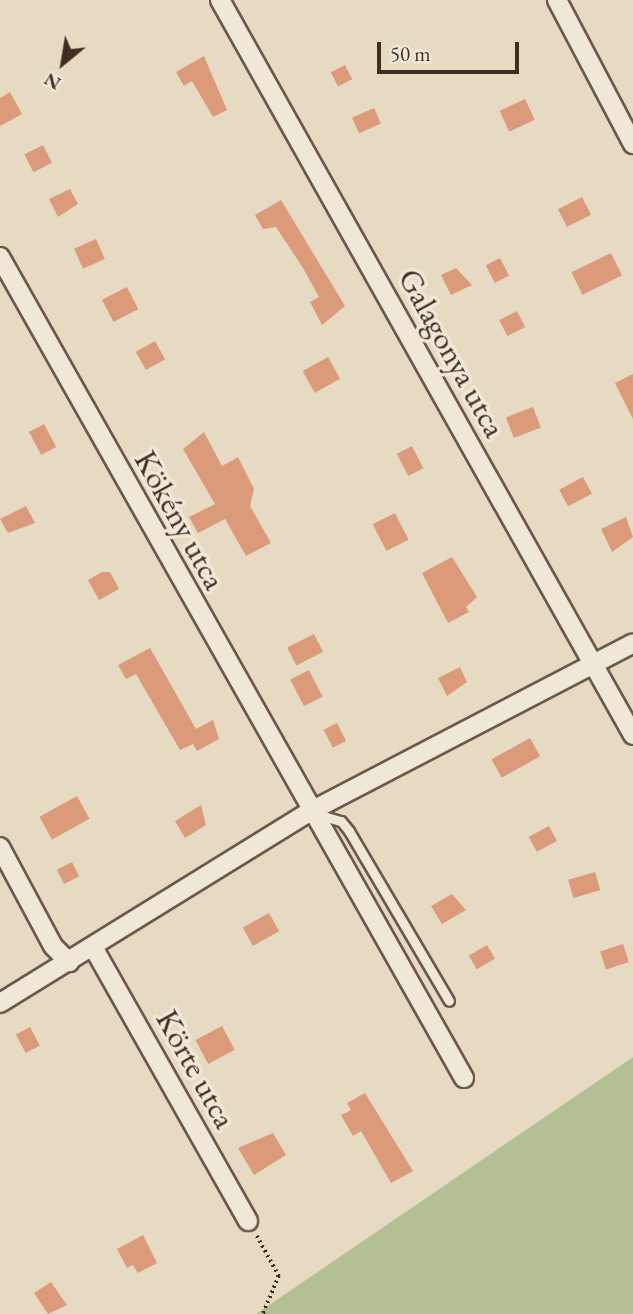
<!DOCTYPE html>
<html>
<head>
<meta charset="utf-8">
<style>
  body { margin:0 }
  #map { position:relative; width:633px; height:1314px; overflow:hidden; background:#e6dbc2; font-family:"EB Garamond",serif }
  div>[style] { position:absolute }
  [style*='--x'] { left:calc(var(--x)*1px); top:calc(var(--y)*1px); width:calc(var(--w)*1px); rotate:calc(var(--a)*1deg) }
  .green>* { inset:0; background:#b3c094 }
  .building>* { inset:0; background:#db9b7a; transform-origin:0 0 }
  .path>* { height:3.5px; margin-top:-1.75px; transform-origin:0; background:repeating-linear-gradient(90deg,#432c24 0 2px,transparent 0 5.5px) }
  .roads { filter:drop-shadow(2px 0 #6c584c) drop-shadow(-2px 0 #6c584c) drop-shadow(0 2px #6c584c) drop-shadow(0 -2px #6c584c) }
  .service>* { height:9px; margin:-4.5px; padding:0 4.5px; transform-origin:4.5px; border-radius:4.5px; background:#efe8d7 }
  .minor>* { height:18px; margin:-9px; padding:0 9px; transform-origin:9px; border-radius:9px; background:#efe8d7 }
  span { translate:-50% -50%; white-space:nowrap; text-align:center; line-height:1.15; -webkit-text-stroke:7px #efe8d7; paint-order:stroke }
  .street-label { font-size:32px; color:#432c24 }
  .north { position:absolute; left:28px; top:28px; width:70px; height:70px; -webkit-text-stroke:5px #efe8d7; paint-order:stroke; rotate:210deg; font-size:19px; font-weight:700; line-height:28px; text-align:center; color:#432c24 }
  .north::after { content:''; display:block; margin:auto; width:24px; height:32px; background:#432c24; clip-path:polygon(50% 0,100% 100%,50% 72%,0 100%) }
  .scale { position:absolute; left:377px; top:42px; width:142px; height:32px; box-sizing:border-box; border:4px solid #432c24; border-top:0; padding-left:9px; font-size:21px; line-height:24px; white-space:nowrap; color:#432c24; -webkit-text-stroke:5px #efe8d7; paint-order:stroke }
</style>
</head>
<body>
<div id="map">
  <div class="green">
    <div style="clip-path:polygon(633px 1057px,633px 1314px,256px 1314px)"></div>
  </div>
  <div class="building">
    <div style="clip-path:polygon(204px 56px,227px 110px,213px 117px,192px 81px,184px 86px,176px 72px)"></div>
    <div style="left:345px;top:65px;width:16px;height:16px;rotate:63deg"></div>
    <div style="clip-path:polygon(10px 92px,22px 114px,0 126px,0 98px)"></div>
    <div style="left:525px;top:99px;width:23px;height:28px;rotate:65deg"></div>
    <div style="left:374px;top:108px;width:17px;height:24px;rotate:66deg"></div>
    <div style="left:43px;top:145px;width:20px;height:21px;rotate:63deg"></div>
    <div style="clip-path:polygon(70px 189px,78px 204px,58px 217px,49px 199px)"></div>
    <div style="left:582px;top:197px;width:20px;height:27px;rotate:63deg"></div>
    <div style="clip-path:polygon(281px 200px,345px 306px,322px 325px,310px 302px,319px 297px,303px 268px,276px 227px,263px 229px,255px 215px)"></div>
    <div style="left:96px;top:239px;width:22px;height:24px;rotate:66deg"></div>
    <div style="left:611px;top:253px;width:25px;height:44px;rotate:64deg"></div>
    <div style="left:500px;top:258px;width:20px;height:16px;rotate:63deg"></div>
    <div style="clip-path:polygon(456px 268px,472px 285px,451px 295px,441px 275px)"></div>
    <div style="left:127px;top:287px;width:25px;height:28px;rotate:63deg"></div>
    <div style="left:517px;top:311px;width:18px;height:20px;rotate:63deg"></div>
    <div style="left:155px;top:341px;width:21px;height:22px;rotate:61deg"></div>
    <div style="left:328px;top:357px;width:25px;height:29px;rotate:61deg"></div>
    <div style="clip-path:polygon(633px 374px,633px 419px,615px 383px)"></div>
    <div style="left:533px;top:407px;width:22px;height:29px;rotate:69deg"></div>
    <div style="left:44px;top:424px;width:26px;height:17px;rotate:62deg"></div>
    <div style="clip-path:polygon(204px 432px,222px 466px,238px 457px,254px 489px,250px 506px,271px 543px,246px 556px,225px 519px,198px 533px,189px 517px,215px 504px,183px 449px)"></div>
    <div style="left:412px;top:446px;width:25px;height:17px;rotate:63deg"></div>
    <div style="left:583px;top:477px;width:19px;height:27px;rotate:62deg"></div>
    <div style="clip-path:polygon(26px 506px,35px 523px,8px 533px,0 519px)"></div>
    <div style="left:395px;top:513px;width:30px;height:25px;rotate:63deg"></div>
    <div style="clip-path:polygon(626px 517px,633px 537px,612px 552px,601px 529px)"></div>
    <div style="clip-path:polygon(452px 557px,477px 597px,466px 607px,469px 612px,448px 623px,422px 573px)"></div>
    <div style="clip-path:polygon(102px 572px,110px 572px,119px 589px,99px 600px,88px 580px)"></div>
    <div style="left:314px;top:634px;width:20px;height:30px;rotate:63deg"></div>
    <div style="clip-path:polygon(150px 648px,196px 729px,213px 720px,219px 739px,197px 751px,193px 744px,180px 750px,136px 674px,126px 679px,118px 665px)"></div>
    <div style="clip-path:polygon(460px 667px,467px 682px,447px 696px,438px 678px)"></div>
    <div style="left:309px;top:670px;width:30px;height:21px;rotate:63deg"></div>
    <div style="left:337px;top:723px;width:20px;height:15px;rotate:63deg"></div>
    <div style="left:530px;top:738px;width:21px;height:44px;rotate:61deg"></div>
    <div style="left:77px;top:796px;width:26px;height:43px;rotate:61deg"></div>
    <div style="clip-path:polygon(201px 805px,206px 825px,185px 838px,175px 821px)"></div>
    <div style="left:549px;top:826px;width:17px;height:23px;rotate:62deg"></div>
    <div style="left:72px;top:862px;width:16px;height:17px;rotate:63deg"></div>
    <div style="left:595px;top:872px;width:19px;height:28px;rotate:74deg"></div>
    <div style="clip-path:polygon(452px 894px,466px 910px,442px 924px,431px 906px)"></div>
    <div style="left:269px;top:913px;width:21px;height:30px;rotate:61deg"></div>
    <div style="left:623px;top:944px;width:19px;height:24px;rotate:72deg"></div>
    <div style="left:487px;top:945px;width:16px;height:21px;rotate:60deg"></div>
    <div style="left:222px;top:1026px;width:27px;height:30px;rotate:62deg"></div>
    <div style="left:30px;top:1027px;width:21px;height:16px;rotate:62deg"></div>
    <div style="clip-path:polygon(365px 1093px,413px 1171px,391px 1183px,361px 1131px,353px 1136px,341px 1115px,351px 1110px,347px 1103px)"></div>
    <div style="clip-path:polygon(273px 1133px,286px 1155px,254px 1175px,238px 1148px)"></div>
    <div style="clip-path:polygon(143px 1235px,157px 1263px,138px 1273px,133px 1265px,127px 1268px,117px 1249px)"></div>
    <div style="clip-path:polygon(51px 1282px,67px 1305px,48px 1314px,34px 1293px)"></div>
  </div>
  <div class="path">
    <div style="--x:257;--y:1236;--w:46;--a:61.2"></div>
    <div style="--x:279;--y:1276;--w:41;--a:112.8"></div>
  </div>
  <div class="roads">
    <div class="service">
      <div style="--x:314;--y:813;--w:28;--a:17"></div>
      <div style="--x:341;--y:821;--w:13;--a:51"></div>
      <div style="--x:349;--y:831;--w:197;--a:59.5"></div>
    </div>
    <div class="minor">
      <div style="--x:220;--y:0;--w:843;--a:60.67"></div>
      <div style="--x:557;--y:0;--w:163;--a:62.2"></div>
      <div style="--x:0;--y:257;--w:943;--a:60.53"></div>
      <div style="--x:0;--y:847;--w:112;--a:61.8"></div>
      <div style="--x:53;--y:946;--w:23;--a:45"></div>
      <div style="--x:93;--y:947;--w:315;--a:60.5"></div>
      <div style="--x:0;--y:1003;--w:363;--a:-31.7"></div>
      <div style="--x:309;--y:812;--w:365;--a:-27.5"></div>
    </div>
  </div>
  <div class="street-label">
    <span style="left:452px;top:353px;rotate:61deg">Galagonya utca</span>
    <span style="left:180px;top:520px;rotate:61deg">Kökény utca</span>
    <span style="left:196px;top:1069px;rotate:61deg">Körte utca</span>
  </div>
  <div class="north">N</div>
  <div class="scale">50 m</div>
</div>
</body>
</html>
